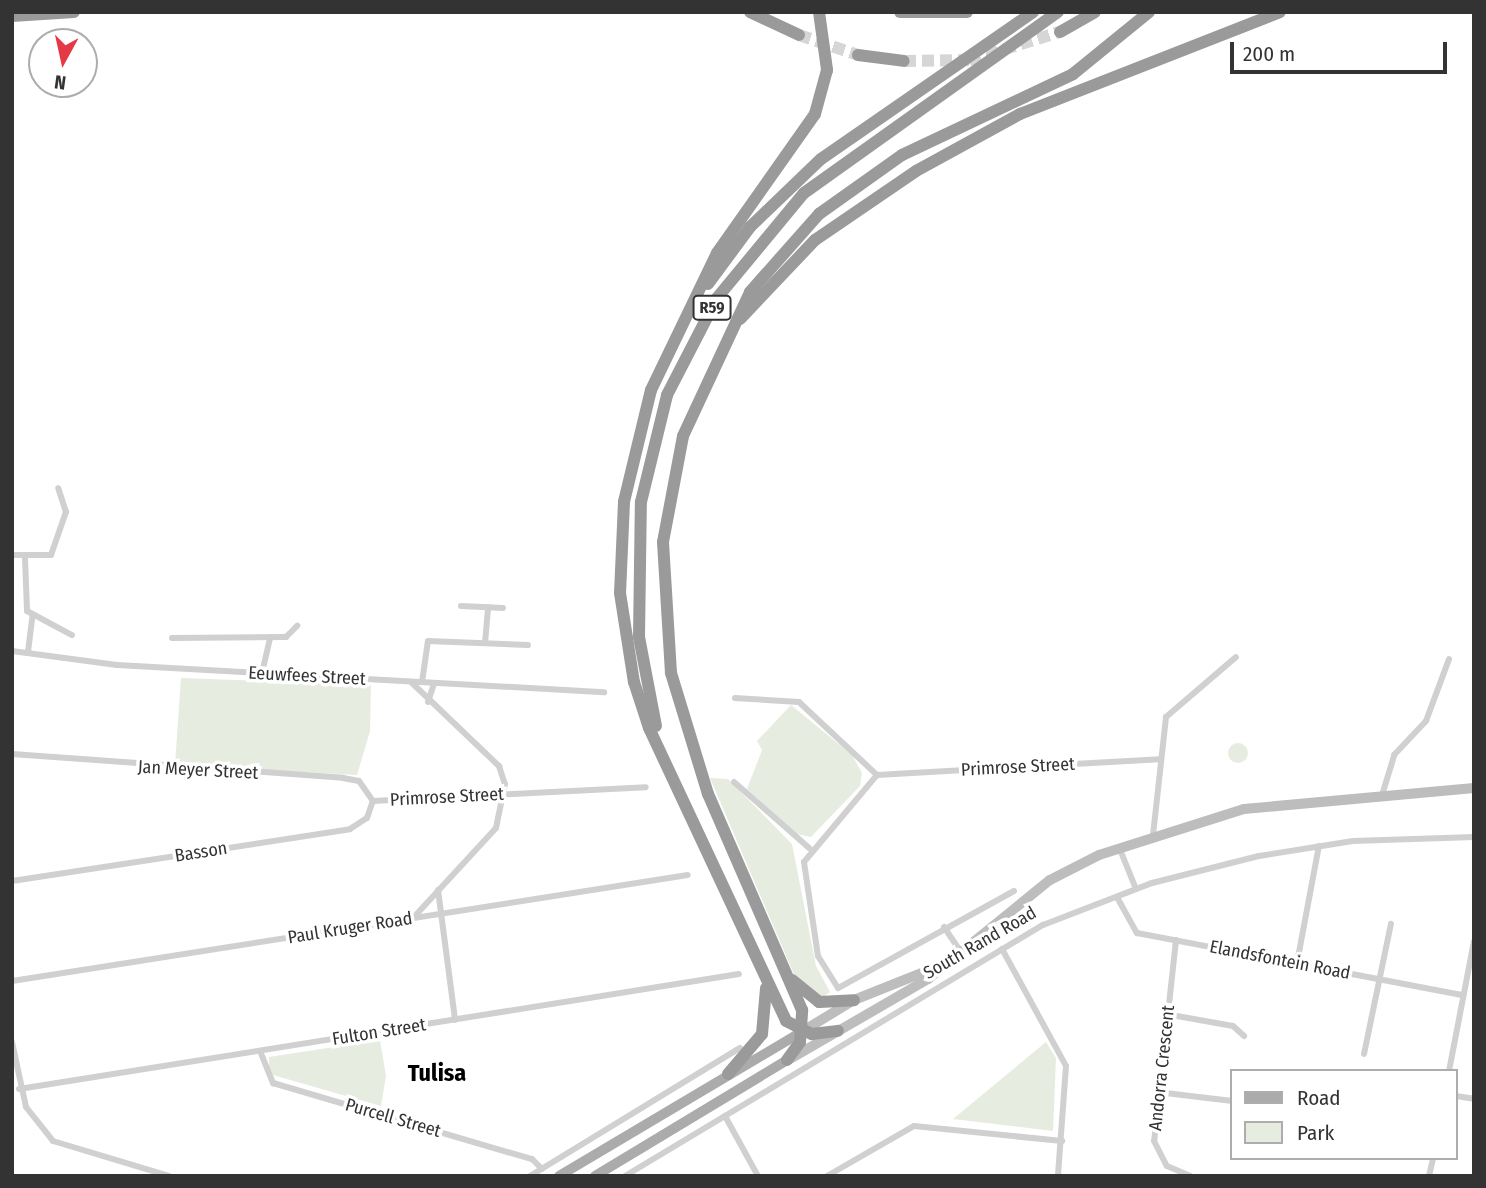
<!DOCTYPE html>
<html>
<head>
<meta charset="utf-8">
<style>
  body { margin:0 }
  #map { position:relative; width:1486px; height:1188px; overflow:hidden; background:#fff; font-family:"Fira Sans Condensed",sans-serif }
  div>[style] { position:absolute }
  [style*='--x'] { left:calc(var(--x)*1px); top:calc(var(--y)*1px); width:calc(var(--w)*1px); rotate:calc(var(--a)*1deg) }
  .green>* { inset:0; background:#e6ecdf }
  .round { border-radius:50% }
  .motorway-tunnel>* { height:12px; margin-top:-6px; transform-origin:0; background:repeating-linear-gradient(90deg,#d6d6d6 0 12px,transparent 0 18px) }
  .minor>* { height:6px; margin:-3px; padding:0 3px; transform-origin:3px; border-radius:3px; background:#d0d0d0 }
  .secondary>* { height:10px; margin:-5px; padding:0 5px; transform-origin:5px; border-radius:5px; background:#bdbdbd }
  .primary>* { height:10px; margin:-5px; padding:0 5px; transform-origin:5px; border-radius:5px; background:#ababab }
  .motorway>* { height:12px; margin:-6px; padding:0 6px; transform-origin:6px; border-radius:6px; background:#9a9a9a }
  span { translate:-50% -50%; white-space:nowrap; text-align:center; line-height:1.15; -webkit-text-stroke:7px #fff; paint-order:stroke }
  .shield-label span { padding:2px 5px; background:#fff; border:2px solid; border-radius:5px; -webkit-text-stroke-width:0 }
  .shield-label { font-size:16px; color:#333; font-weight:700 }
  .street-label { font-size:18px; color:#333 }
  .district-label { font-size:24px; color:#000; font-weight:700 }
  .frame { position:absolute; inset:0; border:14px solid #333; pointer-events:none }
  .legend { position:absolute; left:1230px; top:1069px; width:228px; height:91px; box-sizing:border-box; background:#fff; border:2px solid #adadad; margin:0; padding:9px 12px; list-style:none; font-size:21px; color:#333 }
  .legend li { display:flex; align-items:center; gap:14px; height:35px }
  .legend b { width:35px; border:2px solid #adadad }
  .north { position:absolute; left:28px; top:28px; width:70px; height:70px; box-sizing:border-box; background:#fff; border:2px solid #adadad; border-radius:50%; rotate:188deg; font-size:19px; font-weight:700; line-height:28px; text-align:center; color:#333 }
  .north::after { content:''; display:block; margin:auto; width:24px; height:32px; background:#e63946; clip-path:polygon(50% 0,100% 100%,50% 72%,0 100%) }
  .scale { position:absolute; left:1230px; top:42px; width:217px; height:32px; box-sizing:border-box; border:4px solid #333; border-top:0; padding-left:9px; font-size:21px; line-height:24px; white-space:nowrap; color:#333; -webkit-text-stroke:5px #fff; paint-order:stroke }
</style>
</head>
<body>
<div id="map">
  <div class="green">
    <div style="clip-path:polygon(181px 678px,371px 685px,370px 731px,357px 775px,175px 765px)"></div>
    <div style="clip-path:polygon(791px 705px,852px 755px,862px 773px,860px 786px,811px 837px,797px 834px,747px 789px,762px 750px,757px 741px)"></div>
    <div class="round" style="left:1228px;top:743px;width:20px;height:20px"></div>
    <div style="clip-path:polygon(710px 778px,728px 779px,792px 844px,816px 966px,830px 992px,819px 1000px,799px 986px)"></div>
    <div style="clip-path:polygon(380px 1040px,386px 1076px,381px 1106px,273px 1075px,269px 1066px,269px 1057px)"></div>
    <div style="clip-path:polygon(1046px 1042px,1056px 1058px,1053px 1131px,953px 1119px)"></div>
  </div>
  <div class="motorway-tunnel">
    <div style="--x:799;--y:35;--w:62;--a:18.7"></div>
    <div style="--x:904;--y:61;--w:65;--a:-0.9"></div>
    <div style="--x:969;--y:60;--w:95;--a:-17.1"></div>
  </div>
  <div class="minor">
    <div style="--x:12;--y:555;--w:39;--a:0"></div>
    <div style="--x:51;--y:555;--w:46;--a:-70.8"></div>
    <div style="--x:66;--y:512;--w:25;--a:-108"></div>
    <div style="--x:25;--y:558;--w:53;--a:87.8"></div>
    <div style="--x:27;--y:611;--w:51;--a:28.1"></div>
    <div style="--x:461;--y:606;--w:42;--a:2.7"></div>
    <div style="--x:172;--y:638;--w:114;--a:-0.5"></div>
    <div style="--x:286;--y:637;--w:16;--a:-45"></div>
    <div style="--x:485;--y:643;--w:36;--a:-85"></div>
    <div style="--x:12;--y:651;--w:106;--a:7.6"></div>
    <div style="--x:117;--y:665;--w:488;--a:3.2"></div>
    <div style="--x:28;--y:652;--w:35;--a:-83"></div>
    <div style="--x:262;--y:673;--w:37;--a:-77"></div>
    <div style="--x:411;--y:682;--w:122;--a:43.7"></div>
    <div style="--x:499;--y:766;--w:19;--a:72"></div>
    <div style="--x:505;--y:784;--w:45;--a:101.6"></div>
    <div style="--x:496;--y:828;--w:122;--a:132.7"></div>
    <div style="--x:422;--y:682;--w:41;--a:-81.7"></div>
    <div style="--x:428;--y:641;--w:100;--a:2.3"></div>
    <div style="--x:735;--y:698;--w:64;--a:3.6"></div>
    <div style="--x:799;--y:702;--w:107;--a:43.1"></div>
    <div style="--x:428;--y:702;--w:20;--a:-72"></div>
    <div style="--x:12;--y:754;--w:332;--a:4.1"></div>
    <div style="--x:343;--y:778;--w:16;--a:11"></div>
    <div style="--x:359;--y:781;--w:24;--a:55"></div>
    <div style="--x:734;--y:782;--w:100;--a:41.3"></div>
    <div style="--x:1383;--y:792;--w:39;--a:-73"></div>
    <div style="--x:1394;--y:755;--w:47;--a:-46.7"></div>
    <div style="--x:1426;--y:721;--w:66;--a:-69.6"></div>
    <div style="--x:373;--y:801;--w:273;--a:-2.9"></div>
    <div style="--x:1153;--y:835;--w:119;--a:-83.7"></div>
    <div style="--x:1166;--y:717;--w:92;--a:-40.6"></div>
    <div style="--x:1119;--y:847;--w:45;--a:68"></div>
    <div style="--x:12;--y:881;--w:342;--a:-8.7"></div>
    <div style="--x:350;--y:829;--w:20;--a:-33"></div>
    <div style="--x:367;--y:818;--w:18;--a:-71"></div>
    <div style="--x:438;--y:890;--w:131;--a:82.5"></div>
    <div style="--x:1014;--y:891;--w:201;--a:151.1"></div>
    <div style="--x:838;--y:988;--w:38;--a:-122"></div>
    <div style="--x:818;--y:956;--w:95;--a:-98.5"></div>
    <div style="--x:804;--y:862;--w:114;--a:-50"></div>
    <div style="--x:877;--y:775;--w:283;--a:-3.2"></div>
    <div style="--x:1118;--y:899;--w:39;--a:61"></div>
    <div style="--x:1137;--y:933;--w:332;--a:10.8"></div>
    <div style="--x:944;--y:927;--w:34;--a:56"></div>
    <div style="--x:1176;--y:940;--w:202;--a:96.2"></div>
    <div style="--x:1154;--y:1141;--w:28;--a:63"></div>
    <div style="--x:1167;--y:1166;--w:25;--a:23"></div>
    <div style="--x:1002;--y:949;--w:133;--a:61.3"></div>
    <div style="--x:1066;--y:1066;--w:110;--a:94.2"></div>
    <div style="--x:1297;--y:963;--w:119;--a:-79.4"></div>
    <div style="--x:12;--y:981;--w:684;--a:-8.91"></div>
    <div style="--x:1166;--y:1014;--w:68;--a:10.2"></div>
    <div style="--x:1233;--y:1026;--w:15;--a:42"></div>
    <div style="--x:12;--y:1042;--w:66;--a:77.8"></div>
    <div style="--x:26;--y:1107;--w:43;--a:51.5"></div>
    <div style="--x:53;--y:1141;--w:121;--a:16.8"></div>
    <div style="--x:260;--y:1051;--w:35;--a:68"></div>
    <div style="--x:273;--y:1083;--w:270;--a:16.4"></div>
    <div style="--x:532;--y:1159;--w:14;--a:45"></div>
    <div style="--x:1364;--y:1054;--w:133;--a:-78.3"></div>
    <div style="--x:1449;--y:1071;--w:132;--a:-79.1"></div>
    <div style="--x:19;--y:1089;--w:729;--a:-9.07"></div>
    <div style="--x:1157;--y:1092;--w:76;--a:6.8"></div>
    <div style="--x:1456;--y:1096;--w:18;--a:9"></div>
    <div style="--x:725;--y:1116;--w:68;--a:61.2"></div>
    <div style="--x:530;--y:1176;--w:246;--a:-31.4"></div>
    <div style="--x:625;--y:1176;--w:488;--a:-31"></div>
    <div style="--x:1043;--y:925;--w:117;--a:-21.1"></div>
    <div style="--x:1152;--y:883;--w:110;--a:-14.2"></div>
    <div style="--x:1259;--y:856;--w:95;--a:-9.1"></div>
    <div style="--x:1353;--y:841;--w:121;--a:-1.9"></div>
    <div style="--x:827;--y:1176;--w:100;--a:-29.9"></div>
    <div style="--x:914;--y:1126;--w:149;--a:5.8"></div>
    <div style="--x:1429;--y:1176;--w:18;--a:-77"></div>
  </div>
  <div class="secondary">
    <div style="--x:803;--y:1031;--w:60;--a:-31.3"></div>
    <div style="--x:854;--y:1000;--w:92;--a:-21.8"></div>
    <div style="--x:790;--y:1059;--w:160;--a:-30.1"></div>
    <div style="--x:928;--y:979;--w:157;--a:-39.1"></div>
    <div style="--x:1050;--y:880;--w:55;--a:-27"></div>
    <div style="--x:1099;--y:855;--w:152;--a:-17.6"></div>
    <div style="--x:1244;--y:809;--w:231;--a:-5.2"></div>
  </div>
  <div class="primary">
    <div style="--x:559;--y:1176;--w:284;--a:-30.7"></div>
    <div style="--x:595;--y:1176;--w:224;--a:-31.1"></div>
  </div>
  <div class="motorway">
    <div style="--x:750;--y:12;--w:54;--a:25.1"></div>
    <div style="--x:819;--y:12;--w:59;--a:82.1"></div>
    <div style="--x:827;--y:70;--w:46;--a:105.3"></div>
    <div style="--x:815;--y:114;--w:170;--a:125.2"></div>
    <div style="--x:717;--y:253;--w:152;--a:115.7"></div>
    <div style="--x:651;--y:390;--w:115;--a:103.6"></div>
    <div style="--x:624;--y:502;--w:91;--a:92.5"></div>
    <div style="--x:620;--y:593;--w:90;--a:81.1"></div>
    <div style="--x:634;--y:682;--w:48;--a:71.9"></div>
    <div style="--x:649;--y:728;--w:323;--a:64.9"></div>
    <div style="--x:786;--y:1021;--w:29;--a:27"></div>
    <div style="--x:812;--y:1034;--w:26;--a:-7"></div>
    <div style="--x:900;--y:12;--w:67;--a:0"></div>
    <div style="--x:12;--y:16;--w:62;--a:-3.7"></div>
    <div style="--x:1060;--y:32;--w:40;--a:-29.7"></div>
    <div style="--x:858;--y:55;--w:46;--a:7.4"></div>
    <div style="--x:708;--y:284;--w:71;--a:-53.6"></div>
    <div style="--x:750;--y:227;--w:98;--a:-43.8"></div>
    <div style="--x:821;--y:159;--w:258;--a:-34.7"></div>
    <div style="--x:740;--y:319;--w:109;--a:-46.5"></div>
    <div style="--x:815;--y:240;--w:122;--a:-34.3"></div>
    <div style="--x:916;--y:171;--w:119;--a:-28.7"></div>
    <div style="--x:1020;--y:114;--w:279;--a:-21.4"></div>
    <div style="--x:656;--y:726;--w:91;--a:-100.8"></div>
    <div style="--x:639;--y:637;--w:135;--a:-89.2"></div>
    <div style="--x:641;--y:502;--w:110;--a:-76.3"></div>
    <div style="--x:667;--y:395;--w:109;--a:-62.7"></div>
    <div style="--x:717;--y:298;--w:136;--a:-50.4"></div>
    <div style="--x:804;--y:193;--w:312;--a:-35.5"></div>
    <div style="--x:792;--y:980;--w:35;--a:39"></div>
    <div style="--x:819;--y:1002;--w:35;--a:-3"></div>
    <div style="--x:787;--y:1060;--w:22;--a:-54"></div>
    <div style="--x:800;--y:1042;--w:32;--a:-86"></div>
    <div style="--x:802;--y:1010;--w:236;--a:-113.5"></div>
    <div style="--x:708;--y:794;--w:127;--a:-107"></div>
    <div style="--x:671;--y:673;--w:131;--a:-93.5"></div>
    <div style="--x:663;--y:542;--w:108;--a:-79.3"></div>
    <div style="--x:683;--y:436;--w:159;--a:-65"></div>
    <div style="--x:750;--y:292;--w:104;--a:-48.5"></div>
    <div style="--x:819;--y:214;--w:102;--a:-35.4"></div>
    <div style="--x:902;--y:155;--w:189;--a:-25.3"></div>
    <div style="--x:1073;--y:74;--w:98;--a:-39.2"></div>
    <div style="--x:728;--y:1074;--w:52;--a:-49.6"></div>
    <div style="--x:762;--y:1034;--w:46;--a:-85"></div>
  </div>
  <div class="shield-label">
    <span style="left:712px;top:308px">R59</span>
  </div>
  <div class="street-label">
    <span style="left:307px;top:676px;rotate:3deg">Eeuwfees Street</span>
    <span style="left:1018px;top:767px;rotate:-3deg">Primrose Street</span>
    <span style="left:198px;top:770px;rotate:3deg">Jan Meyer Street</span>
    <span style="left:447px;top:797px;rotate:-3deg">Primrose Street</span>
    <span style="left:201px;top:852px;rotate:-9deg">Basson</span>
    <span style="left:350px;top:928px;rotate:-9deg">Paul Kruger Road</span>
    <span style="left:980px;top:943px;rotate:-30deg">South Rand Road</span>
    <span style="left:1280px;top:960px;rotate:11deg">Elandsfontein Road</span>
    <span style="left:379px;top:1032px;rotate:-9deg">Fulton Street</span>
    <span style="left:1162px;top:1068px;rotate:-84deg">Andorra Crescent</span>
    <span style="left:393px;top:1118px;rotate:16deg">Purcell Street</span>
  </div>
  <div class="district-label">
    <span style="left:437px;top:1074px">Tulisa</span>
  </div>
  <div class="frame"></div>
  <ul class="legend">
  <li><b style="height:9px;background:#ababab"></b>Road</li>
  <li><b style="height:19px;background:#e6ecdf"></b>Park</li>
  </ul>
  <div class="north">N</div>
  <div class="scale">200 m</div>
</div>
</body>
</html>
